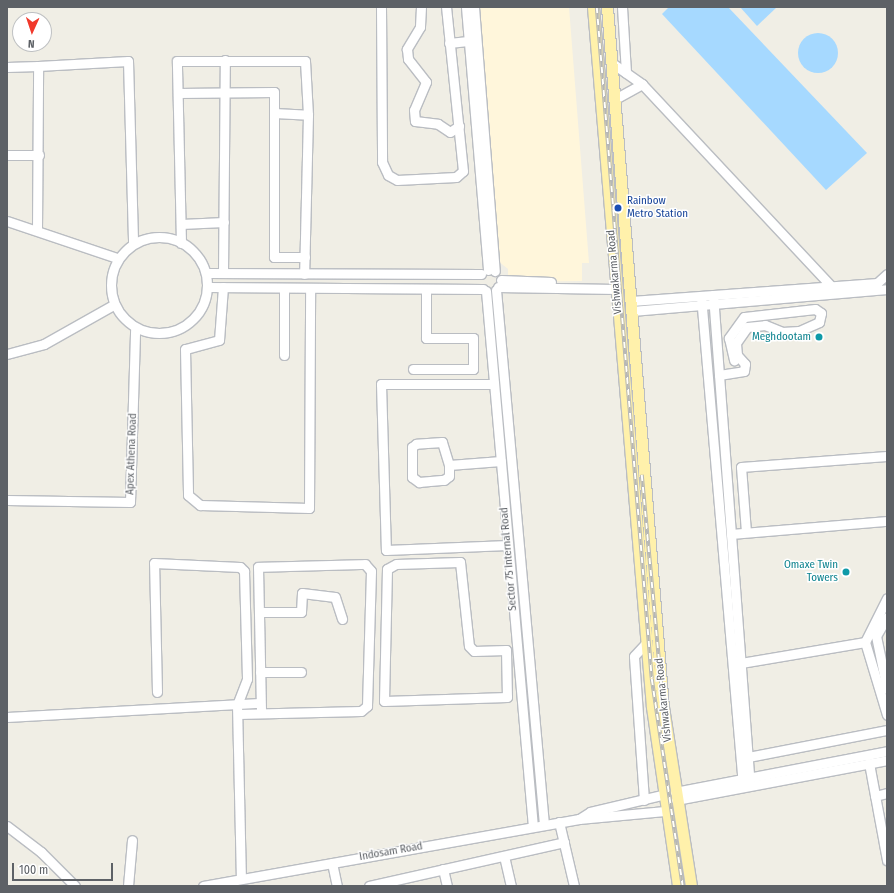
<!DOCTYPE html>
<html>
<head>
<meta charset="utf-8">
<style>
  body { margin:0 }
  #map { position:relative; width:894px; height:893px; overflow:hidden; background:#f0eee5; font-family:"Fira Sans Condensed",sans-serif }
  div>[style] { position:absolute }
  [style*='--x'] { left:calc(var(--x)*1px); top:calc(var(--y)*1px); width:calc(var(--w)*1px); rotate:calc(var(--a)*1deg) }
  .commercial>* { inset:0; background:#fff6db }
  .water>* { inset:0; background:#a6d9ff }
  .round { border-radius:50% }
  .roads { filter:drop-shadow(1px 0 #babdc2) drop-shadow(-1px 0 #babdc2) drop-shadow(0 1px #babdc2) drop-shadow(0 -1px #babdc2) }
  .minor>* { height:9px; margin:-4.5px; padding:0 4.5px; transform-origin:4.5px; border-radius:4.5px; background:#fff }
  .minor>.ring { margin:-4.5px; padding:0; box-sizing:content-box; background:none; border:9px solid #fff; border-radius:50% }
  .major>* { height:11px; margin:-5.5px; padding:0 5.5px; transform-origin:5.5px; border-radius:5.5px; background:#fff1ab }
  .rail>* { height:3.5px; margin-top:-1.75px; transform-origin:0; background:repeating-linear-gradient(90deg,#fff 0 6px,#b6b7b7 0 12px); box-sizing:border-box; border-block:1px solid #b6b7b7 }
  .dots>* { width:11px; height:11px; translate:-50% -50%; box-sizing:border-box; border:2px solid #fff; border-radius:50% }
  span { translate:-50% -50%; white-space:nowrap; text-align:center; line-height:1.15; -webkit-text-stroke:3px #fff; paint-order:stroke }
  .transit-label { font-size:11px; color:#164399 }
  .left { translate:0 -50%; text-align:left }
  .street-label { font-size:11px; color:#5d6166 }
  .culture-label { font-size:11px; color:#0d838f }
  .right { translate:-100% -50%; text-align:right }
  .frame { position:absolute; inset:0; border:8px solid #5d6166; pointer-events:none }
  .north { position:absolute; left:12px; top:12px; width:40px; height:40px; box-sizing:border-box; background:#fff; border:1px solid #bec0c2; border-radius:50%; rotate:183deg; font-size:11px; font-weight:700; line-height:16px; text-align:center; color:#5d6166 }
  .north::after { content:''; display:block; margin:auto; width:14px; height:18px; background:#f1392b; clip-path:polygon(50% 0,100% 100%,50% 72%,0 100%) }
  .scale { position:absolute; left:12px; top:863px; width:101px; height:18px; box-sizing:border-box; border:2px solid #5d6166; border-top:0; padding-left:5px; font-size:12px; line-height:14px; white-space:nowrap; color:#5d6166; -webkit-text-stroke:3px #fff; paint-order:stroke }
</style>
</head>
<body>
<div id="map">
  <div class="commercial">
    <div style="clip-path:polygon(476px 7px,569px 7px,589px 263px,582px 263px,582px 281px,508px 282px,508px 269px,498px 261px)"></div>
  </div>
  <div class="water">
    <div style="clip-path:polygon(669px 7px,728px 7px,867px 153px,826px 190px,662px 14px)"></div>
    <div style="clip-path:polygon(740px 7px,777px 7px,757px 26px)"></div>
    <div class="round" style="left:798px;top:33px;width:40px;height:40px"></div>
  </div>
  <div class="roads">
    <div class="minor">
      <div style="--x:381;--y:7;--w:155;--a:89.6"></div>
      <div style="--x:382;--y:162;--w:14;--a:65"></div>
      <div style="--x:388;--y:175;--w:10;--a:29"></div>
      <div style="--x:397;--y:180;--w:59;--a:-2.9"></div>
      <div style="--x:456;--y:177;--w:9;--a:-41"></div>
      <div style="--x:463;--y:171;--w:165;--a:-95.9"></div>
      <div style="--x:421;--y:7;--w:20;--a:93"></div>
      <div style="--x:420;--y:27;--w:26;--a:121"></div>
      <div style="--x:407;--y:49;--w:10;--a:84"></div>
      <div style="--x:408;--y:59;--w:29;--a:52"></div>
      <div style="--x:426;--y:82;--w:30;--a:113"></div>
      <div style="--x:414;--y:110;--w:11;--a:85"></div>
      <div style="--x:415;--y:121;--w:23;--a:7"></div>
      <div style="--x:438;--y:124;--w:14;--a:34"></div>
      <div style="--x:450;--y:132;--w:11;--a:-34"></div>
      <div style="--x:466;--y:7;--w:264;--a:85.2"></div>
      <div style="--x:474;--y:7;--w:265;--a:85.5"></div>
      <div style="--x:622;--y:7;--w:66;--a:86.5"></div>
      <div style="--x:449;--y:43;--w:19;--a:-6"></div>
      <div style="--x:612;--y:63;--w:37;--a:35"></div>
      <div style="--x:642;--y:84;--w:275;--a:46.9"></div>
      <div style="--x:7;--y:67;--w:31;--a:-2"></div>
      <div style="--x:178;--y:93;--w:96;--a:-0.6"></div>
      <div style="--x:274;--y:92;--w:165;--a:90"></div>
      <div style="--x:274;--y:257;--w:31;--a:0"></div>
      <div style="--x:615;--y:99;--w:31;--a:-29"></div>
      <div style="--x:274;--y:113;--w:34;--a:3"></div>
      <div style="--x:7;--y:155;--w:32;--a:0"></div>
      <div style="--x:7;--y:221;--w:116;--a:18.6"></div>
      <div style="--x:181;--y:224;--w:43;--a:-2.7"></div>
      <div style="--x:37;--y:229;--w:163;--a:-89.6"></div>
      <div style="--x:38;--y:66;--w:90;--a:-3.2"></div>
      <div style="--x:128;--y:61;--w:183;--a:88.4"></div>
      <div class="ring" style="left:111px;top:237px;width:87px;height:87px"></div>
      <div style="--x:181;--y:243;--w:182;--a:-91.3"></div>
      <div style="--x:177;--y:61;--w:128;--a:0"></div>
      <div style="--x:305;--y:61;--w:54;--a:86.8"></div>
      <div style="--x:308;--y:115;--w:159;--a:91.4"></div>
      <div style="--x:206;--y:273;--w:275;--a:0.2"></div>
      <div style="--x:223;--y:273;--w:213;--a:-89.5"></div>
      <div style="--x:501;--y:280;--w:50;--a:2.3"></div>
      <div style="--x:208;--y:287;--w:275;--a:0.4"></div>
      <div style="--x:223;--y:287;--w:53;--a:94.3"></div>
      <div style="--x:219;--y:340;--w:35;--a:165"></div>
      <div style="--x:185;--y:349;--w:146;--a:88.8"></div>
      <div style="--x:188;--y:495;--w:16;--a:40"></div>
      <div style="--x:200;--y:505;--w:109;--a:1.6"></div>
      <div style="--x:309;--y:508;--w:220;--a:-89.7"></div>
      <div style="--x:498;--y:287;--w:118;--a:1"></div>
      <div style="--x:284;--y:288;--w:67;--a:90"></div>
      <div style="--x:496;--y:290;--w:537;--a:84.87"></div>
      <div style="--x:486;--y:291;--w:538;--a:84.99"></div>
      <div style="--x:713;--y:295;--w:484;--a:85.7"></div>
      <div style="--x:701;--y:296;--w:485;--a:85.1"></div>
      <div style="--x:631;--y:301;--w:247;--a:-4.2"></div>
      <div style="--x:877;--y:283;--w:13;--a:-42"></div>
      <div style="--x:632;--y:311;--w:256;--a:-4.9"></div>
      <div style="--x:7;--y:354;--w:38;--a:-15"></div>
      <div style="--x:44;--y:344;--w:81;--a:-29.4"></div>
      <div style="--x:413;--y:369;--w:60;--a:0"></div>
      <div style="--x:473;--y:369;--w:31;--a:-90"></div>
      <div style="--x:473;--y:338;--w:47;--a:180"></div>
      <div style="--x:426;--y:338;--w:48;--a:-90"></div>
      <div style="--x:719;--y:375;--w:25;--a:-9"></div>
      <div style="--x:744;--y:371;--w:7;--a:-82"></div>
      <div style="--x:745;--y:364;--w:12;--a:-132"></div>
      <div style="--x:737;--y:355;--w:12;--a:-95"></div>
      <div style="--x:736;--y:343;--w:19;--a:-55"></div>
      <div style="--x:747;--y:327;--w:18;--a:-6"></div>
      <div style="--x:765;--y:325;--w:18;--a:22"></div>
      <div style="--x:782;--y:332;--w:17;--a:-3"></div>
      <div style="--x:799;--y:331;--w:22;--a:-24"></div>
      <div style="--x:819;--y:322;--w:9;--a:-77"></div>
      <div style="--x:821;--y:313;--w:7;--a:-146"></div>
      <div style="--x:815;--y:309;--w:71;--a:173.6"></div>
      <div style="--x:744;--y:317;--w:26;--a:126"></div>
      <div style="--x:729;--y:338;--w:23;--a:77"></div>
      <div style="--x:494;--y:384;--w:113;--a:180"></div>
      <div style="--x:381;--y:384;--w:166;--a:88.3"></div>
      <div style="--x:386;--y:550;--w:122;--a:-2.3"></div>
      <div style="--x:449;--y:465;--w:24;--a:-107"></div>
      <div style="--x:442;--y:442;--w:26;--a:176"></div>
      <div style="--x:416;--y:444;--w:5;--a:143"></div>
      <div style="--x:412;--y:447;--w:30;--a:90"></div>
      <div style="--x:412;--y:477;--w:9;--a:36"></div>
      <div style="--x:419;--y:482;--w:25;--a:-5"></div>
      <div style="--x:444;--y:480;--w:6;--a:-39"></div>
      <div style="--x:449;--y:476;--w:11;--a:-90"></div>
      <div style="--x:449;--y:465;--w:52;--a:-4.4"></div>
      <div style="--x:7;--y:500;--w:123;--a:0.9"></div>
      <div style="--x:130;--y:502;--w:172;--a:-88.3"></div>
      <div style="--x:746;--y:532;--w:65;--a:-94.4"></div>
      <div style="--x:741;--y:467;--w:146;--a:-4.3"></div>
      <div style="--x:731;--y:534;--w:157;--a:-4.8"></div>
      <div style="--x:460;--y:562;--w:84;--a:83.9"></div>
      <div style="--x:469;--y:646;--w:7;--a:45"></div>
      <div style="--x:474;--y:651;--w:32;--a:-2"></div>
      <div style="--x:506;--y:650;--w:47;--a:88.8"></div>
      <div style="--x:507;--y:697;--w:123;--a:178.1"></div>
      <div style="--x:384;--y:701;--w:132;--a:-88.7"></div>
      <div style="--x:387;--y:569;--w:10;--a:-29"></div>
      <div style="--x:396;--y:564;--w:64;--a:-1.8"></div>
      <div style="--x:259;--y:612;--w:42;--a:0"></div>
      <div style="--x:301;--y:612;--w:19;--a:-87"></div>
      <div style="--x:302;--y:593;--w:33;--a:7"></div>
      <div style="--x:335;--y:597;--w:23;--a:72"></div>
      <div style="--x:887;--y:617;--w:22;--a:120"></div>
      <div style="--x:876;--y:636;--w:54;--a:78.3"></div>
      <div style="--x:865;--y:642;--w:76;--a:73.2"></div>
      <div style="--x:735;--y:664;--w:132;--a:-9.6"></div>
      <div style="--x:865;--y:642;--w:49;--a:-63.4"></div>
      <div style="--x:260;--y:672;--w:41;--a:0"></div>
      <div style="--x:157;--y:692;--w:129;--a:-91.3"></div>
      <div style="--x:154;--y:563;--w:86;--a:2.7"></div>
      <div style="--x:240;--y:567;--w:6;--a:45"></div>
      <div style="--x:244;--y:571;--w:108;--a:88.4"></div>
      <div style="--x:247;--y:679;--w:28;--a:111"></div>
      <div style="--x:237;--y:705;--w:174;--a:88.7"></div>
      <div style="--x:238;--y:714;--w:123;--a:-1.4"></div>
      <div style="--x:361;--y:711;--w:8;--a:-40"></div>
      <div style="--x:367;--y:706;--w:135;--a:-88.3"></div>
      <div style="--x:371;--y:571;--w:9;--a:-131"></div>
      <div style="--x:365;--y:564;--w:107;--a:178.4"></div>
      <div style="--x:258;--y:567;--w:145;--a:88.8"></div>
      <div style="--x:7;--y:717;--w:253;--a:-3.2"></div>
      <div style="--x:743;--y:758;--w:147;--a:-11"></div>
      <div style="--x:869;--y:763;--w:99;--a:79.5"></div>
      <div style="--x:675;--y:792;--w:216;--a:-10.9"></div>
      <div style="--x:875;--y:796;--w:12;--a:-14"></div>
      <div style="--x:644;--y:800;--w:144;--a:-94"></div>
      <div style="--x:634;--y:656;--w:18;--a:-47"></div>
      <div style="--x:676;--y:800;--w:215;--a:-10.7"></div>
      <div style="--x:579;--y:819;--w:13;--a:-32"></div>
      <div style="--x:590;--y:812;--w:74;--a:-13.3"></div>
      <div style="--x:559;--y:822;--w:66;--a:76.8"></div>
      <div style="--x:7;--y:826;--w:43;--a:37.4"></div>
      <div style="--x:41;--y:852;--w:48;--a:45"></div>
      <div style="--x:504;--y:856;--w:31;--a:77"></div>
      <div style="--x:332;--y:863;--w:24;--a:78"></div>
      <div style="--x:443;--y:869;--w:17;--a:77"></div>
      <div style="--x:128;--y:886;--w:46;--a:-85"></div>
      <div style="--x:203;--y:886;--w:382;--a:-10.1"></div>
      <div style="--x:579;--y:819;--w:86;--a:-5.3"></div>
      <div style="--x:369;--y:886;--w:200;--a:-12.7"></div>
    </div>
    <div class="major">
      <div style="--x:593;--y:7;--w:702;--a:85.18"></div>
      <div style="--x:652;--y:707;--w:181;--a:81.7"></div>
      <div style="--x:607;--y:7;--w:702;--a:85.43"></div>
      <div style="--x:663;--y:707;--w:181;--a:81.1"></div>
    </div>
  </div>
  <div class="rail">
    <div style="--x:597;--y:7;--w:674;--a:85.32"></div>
    <div style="--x:652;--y:679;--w:209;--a:81.5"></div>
    <div style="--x:642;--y:475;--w:260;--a:84.7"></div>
  </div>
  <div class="dots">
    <div style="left:618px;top:208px;background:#1a4fb4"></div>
    <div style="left:819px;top:337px;background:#0f9aa8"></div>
    <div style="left:846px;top:572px;background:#0f9aa8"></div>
  </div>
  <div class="transit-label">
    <span class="left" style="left:627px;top:208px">Rainbow<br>Metro Station</span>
  </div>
  <div class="street-label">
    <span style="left:615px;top:272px;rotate:-95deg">Vishwakarma Road</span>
    <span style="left:132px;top:454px;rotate:-88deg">Apex Athena Road</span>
    <span style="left:509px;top:559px;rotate:-95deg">Sector 75 Internal Road</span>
    <span style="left:664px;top:700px;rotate:-96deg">Vishwakarma Road</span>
    <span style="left:391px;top:852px;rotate:-10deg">Indosam Road</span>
  </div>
  <div class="culture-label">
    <span class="right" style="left:811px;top:337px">Meghdootam</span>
    <span class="right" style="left:838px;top:572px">Omaxe Twin<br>Towers</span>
  </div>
  <div class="frame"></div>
  <div class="north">N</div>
  <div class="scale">100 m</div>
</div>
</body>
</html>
